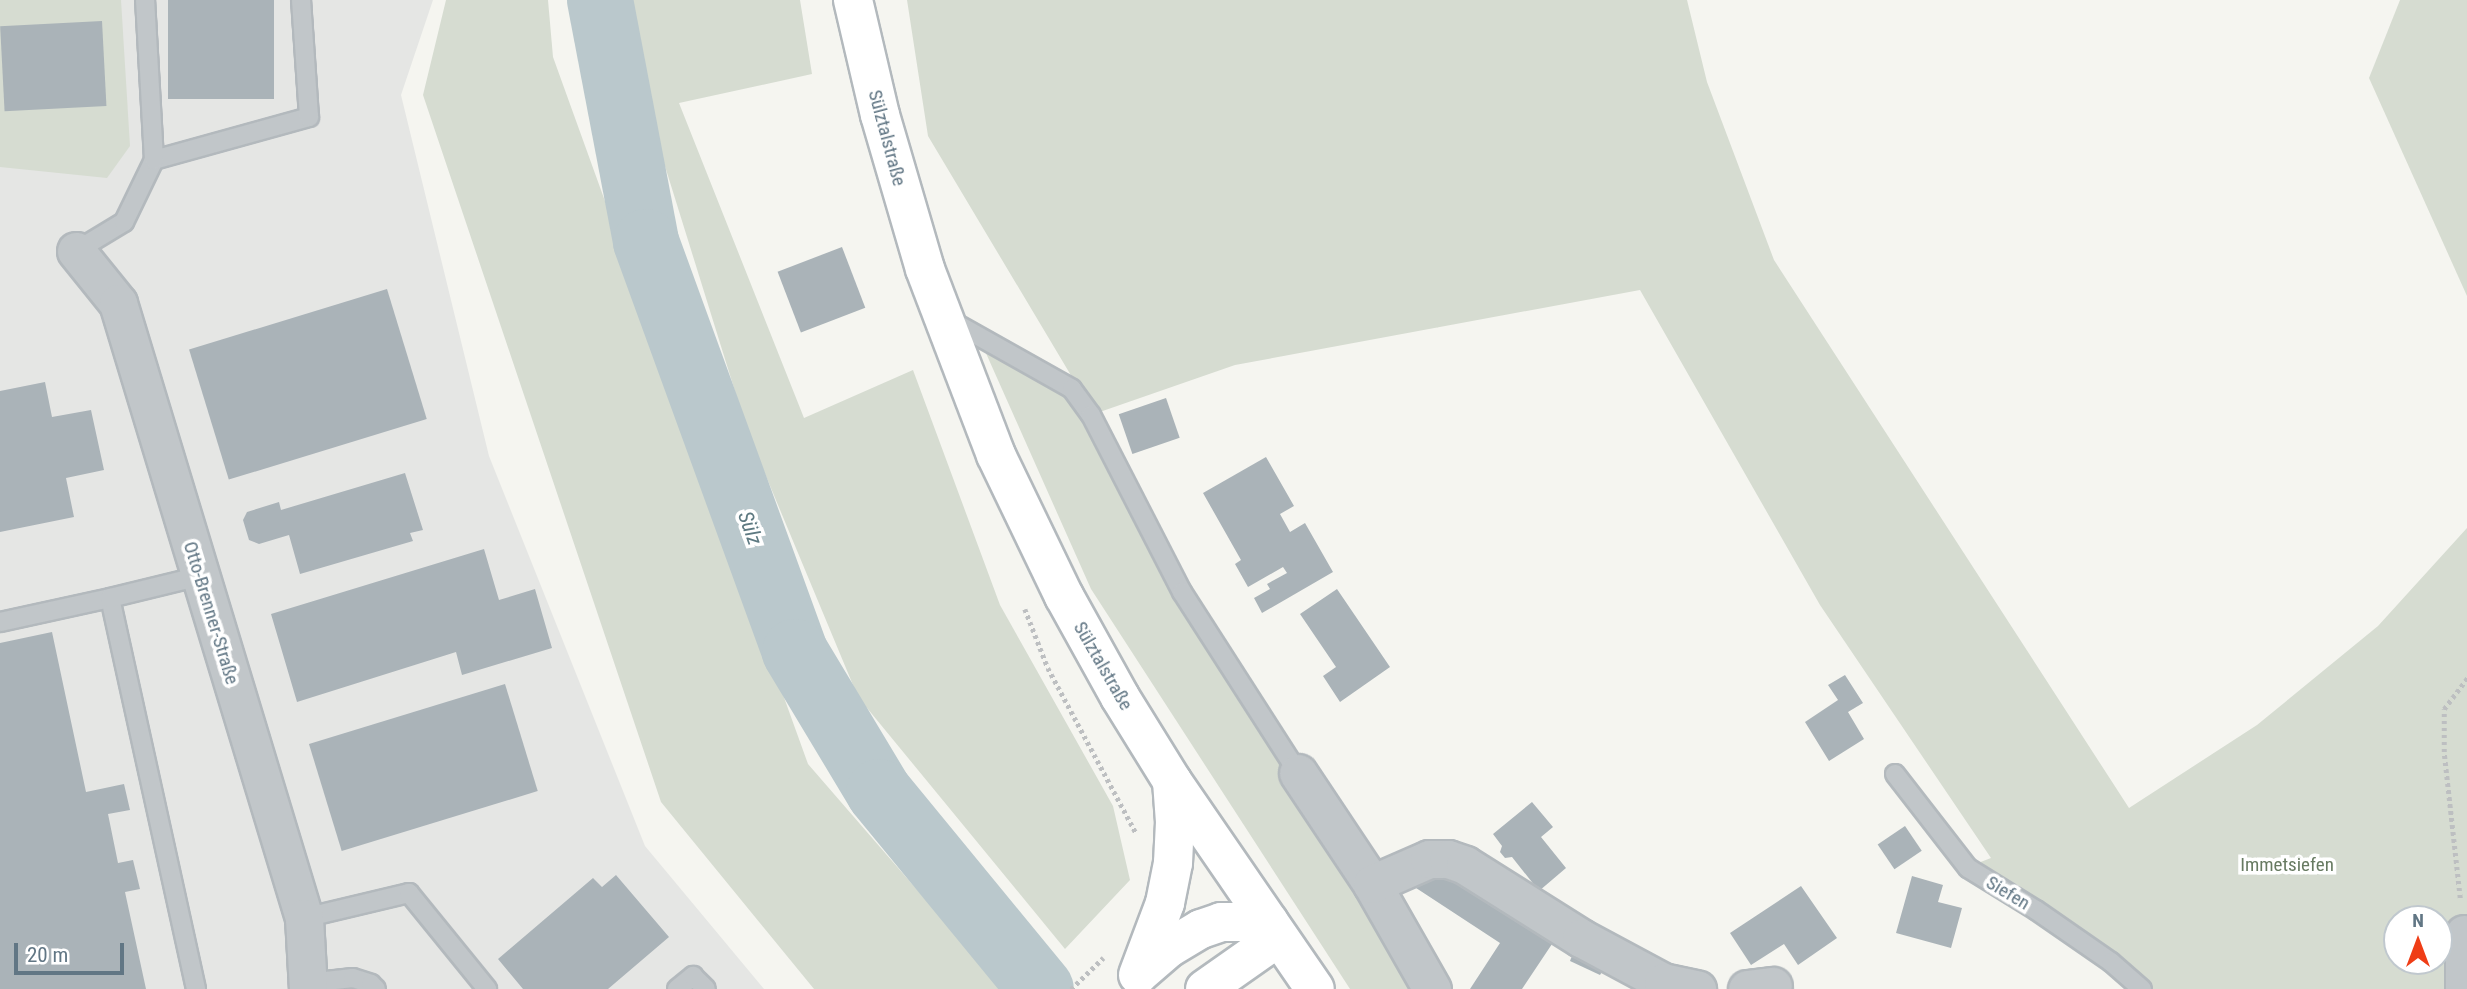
<!DOCTYPE html>
<html>
<head>
<meta charset="utf-8">
<style>
  body { margin:0 }
  #map { position:relative; width:2467px; height:989px; overflow:hidden; background:#f5f5f0; font-family:"Roboto Condensed",sans-serif }
  div>[style] { position:absolute }
  [style*='--x'] { left:calc(var(--x)*1px); top:calc(var(--y)*1px); width:calc(var(--w)*1px); rotate:calc(var(--a)*1deg) }
  .built>* { inset:0; background:#e5e6e4 }
  .green>* { inset:0; background:#d6dcd1 }
  .river>* { height:66px; margin:-33px; padding:0 33px; transform-origin:33px; border-radius:33px; background:#bac8cc }
  .building>* { inset:0; background:#aab3b8; transform-origin:0 0 }
  .path>* { height:4.5px; margin-top:-2.25px; transform-origin:0; background:repeating-linear-gradient(90deg,#bdbfc1 0 3.5px,transparent 0 7px) }
  .roads { filter:drop-shadow(2px 0 #b3b9bd) drop-shadow(-2px 0 #b3b9bd) drop-shadow(0 2px #b3b9bd) drop-shadow(0 -2px #b3b9bd) }
  .lane>* { height:18px; margin:-9px; padding:0 9px; transform-origin:9px; border-radius:9px; background:#c1c6c9 }
  .street>* { height:37px; margin:-18.5px; padding:0 18.5px; transform-origin:18.5px; border-radius:18.5px; background:#c1c6c9 }
  .secondary>* { height:38px; margin:-19px; padding:0 19px; transform-origin:19px; border-radius:19px; background:#fff }
  span { translate:-50% -50%; white-space:nowrap; text-align:center; line-height:1.15; -webkit-text-stroke:7px #fff; paint-order:stroke }
  .street-label { font-size:19px; color:#617684 }
  .park-label { font-size:19px; color:#677a61 }
  .water-label { font-size:21px; color:#5d7981; font-style:italic }
  .north { position:absolute; left:2383px; top:905px; width:70px; height:70px; box-sizing:border-box; background:#fff; border:2px solid #c0c8ce; border-radius:50%; rotate:0deg; font-size:19px; font-weight:700; line-height:28px; text-align:center; color:#617684 }
  .north::after { content:''; display:block; margin:auto; width:24px; height:32px; background:#ef3d16; clip-path:polygon(50% 0,100% 100%,50% 72%,0 100%) }
  .scale { position:absolute; left:14px; top:943px; width:110px; height:32px; box-sizing:border-box; border:4px solid #617684; border-top:0; padding-left:9px; font-size:21px; line-height:24px; white-space:nowrap; color:#617684; -webkit-text-stroke:5px #fff; paint-order:stroke }
</style>
</head>
<body>
<div id="map">
  <div class="built">
    <div style="clip-path:polygon(0 0,433px 0,401px 95px,489px 456px,645px 846px,764px 989px,0 989px)"></div>
  </div>
  <div class="green">
    <div style="clip-path:polygon(0 0,121px 0,130px 146px,107px 178px,0 167px)"></div>
    <div style="clip-path:polygon(446px 0,548px 0,553px 57px,808px 764px,1003px 989px,814px 989px,661px 802px,423px 95px)"></div>
    <div style="clip-path:polygon(627px 0,800px 0,812px 74px,679px 103px,804px 418px,913px 370px,1000px 605px,1113px 806px,1130px 880px,1065px 949px,858px 697px,748px 433px,636px 73px)"></div>
    <div style="clip-path:polygon(evenodd,907px 0,1687px 0,1707px 82px,1774px 260px,2129px 808px,2257px 725px,2378px 626px,2467px 528px,2467px 989px,2141px 989px,2022px 902px,1978px 863px,1991px 858px,1820px 605px,1640px 290px,1235px 365px,1094px 414px,928px 136px,907px 0,2397px 919px,2439px 919px,2439px 961px,2397px 961px,2397px 919px)"></div>
    <div style="clip-path:polygon(2400px 0,2467px 0,2467px 296px,2369px 78px)"></div>
    <div style="clip-path:polygon(985px 351px,1067px 391px,1292px 786px,1412px 989px,1350px 989px,1091px 589px)"></div>
  </div>
  <div class="river">
    <div style="--x:600;--y:0;--w:246;--a:79.2"></div>
    <div style="--x:646;--y:242;--w:436;--a:70"></div>
    <div style="--x:795;--y:652;--w:163;--a:59"></div>
    <div style="--x:879;--y:792;--w:255;--a:50.6"></div>
  </div>
  <div class="building">
    <div style="left:168px;top:0;width:106px;height:99px"></div>
    <div style="left:102px;top:21px;width:85px;height:102px;rotate:87deg"></div>
    <div style="left:842px;top:247px;width:65px;height:69px;rotate:69deg"></div>
    <div style="left:387px;top:289px;width:136px;height:207px;rotate:73deg"></div>
    <div style="clip-path:polygon(45px 382px,52px 417px,91px 410px,104px 470px,66px 478px,74px 517px,0 532px,0 391px)"></div>
    <div style="left:1166px;top:398px;width:42px;height:50px;rotate:71deg"></div>
    <div style="clip-path:polygon(1266px 457px,1294px 506px,1280px 514px,1290px 532px,1305px 523px,1333px 572px,1262px 613px,1254px 598px,1270px 589px,1267px 584px,1287px 573px,1283px 567px,1248px 587px,1235px 564px,1241px 560px,1203px 493px)"></div>
    <div style="clip-path:polygon(405px 473px,423px 530px,410px 533px,413px 541px,300px 574px,289px 535px,259px 544px,249px 540px,243px 520px,247px 512px,279px 502px,281px 510px)"></div>
    <div style="clip-path:polygon(484px 549px,499px 600px,535px 589px,552px 648px,462px 675px,456px 652px,297px 702px,271px 614px)"></div>
    <div style="clip-path:polygon(1337px 589px,1390px 667px,1340px 702px,1323px 676px,1336px 667px,1300px 614px)"></div>
    <div style="clip-path:polygon(52px 632px,86px 792px,124px 784px,130px 810px,108px 814px,118px 863px,133px 860px,140px 889px,125px 892px,146px 989px,0 989px,0 643px)"></div>
    <div style="clip-path:polygon(1845px 675px,1863px 703px,1848px 712px,1864px 739px,1829px 761px,1805px 722px,1838px 700px,1828px 685px)"></div>
    <div style="left:505px;top:684px;width:112px;height:205px;rotate:73deg"></div>
    <div style="clip-path:polygon(1532px 802px,1553px 827px,1541px 837px,1566px 868px,1539px 891px,1512px 857px,1505px 858px,1500px 852px,1502px 846px,1493px 834px)"></div>
    <div style="left:1905px;top:826px;width:30px;height:33px;rotate:56deg"></div>
    <div style="clip-path:polygon(616px 875px,669px 937px,608px 989px,523px 989px,498px 959px,593px 878px,602px 887px)"></div>
    <div style="clip-path:polygon(1428px 876px,1463px 881px,1554px 941px,1522px 989px,1470px 989px,1500px 943px,1413px 886px)"></div>
    <div style="clip-path:polygon(1912px 876px,1943px 885px,1938px 902px,1962px 908px,1951px 948px,1896px 933px)"></div>
    <div style="clip-path:polygon(1801px 886px,1837px 938px,1798px 965px,1784px 944px,1751px 965px,1730px 933px)"></div>
    <div style="clip-path:polygon(1577px 943px,1609px 961px,1600px 975px,1570px 961px)"></div>
  </div>
  <div class="path">
    <div style="--x:1025;--y:609;--w:63;--a:68.7"></div>
    <div style="--x:1048;--y:668;--w:187;--a:61.9"></div>
    <div style="--x:2460;--y:898;--w:147;--a:-96.3"></div>
    <div style="--x:2444;--y:752;--w:43;--a:-90"></div>
    <div style="--x:2444;--y:709;--w:39;--a:-53"></div>
    <div style="--x:1071;--y:989;--w:45;--a:-44.1"></div>
  </div>
  <div class="roads">
    <div class="lane">
      <div style="--x:154;--y:160;--w:161;--a:-15.5"></div>
      <div style="--x:309;--y:117;--w:117;--a:-93.9"></div>
      <div style="--x:76;--y:251;--w:56;--a:-31.1"></div>
      <div style="--x:124;--y:222;--w:69;--a:-64.2"></div>
      <div style="--x:154;--y:160;--w:160;--a:-93.2"></div>
      <div style="--x:948;--y:319;--w:142;--a:29.4"></div>
      <div style="--x:1072;--y:389;--w:32;--a:54"></div>
      <div style="--x:1091;--y:415;--w:199;--a:62.8"></div>
      <div style="--x:1182;--y:592;--w:215;--a:57.3"></div>
      <div style="--x:0;--y:622;--w:113;--a:-12.3"></div>
      <div style="--x:1895;--y:774;--w:119;--a:52.2"></div>
      <div style="--x:1968;--y:868;--w:80;--a:31.7"></div>
      <div style="--x:2036;--y:910;--w:91;--a:34.7"></div>
      <div style="--x:2111;--y:962;--w:41;--a:41.1"></div>
      <div style="--x:304;--y:918;--w:108;--a:-13.4"></div>
      <div style="--x:409;--y:893;--w:124;--a:50.9"></div>
      <div style="--x:308;--y:983;--w:45;--a:-6.3"></div>
      <div style="--x:353;--y:978;--w:19;--a:18"></div>
      <div style="--x:371;--y:984;--w:7;--a:45"></div>
      <div style="--x:196;--y:989;--w:400;--a:-102.4"></div>
      <div style="--x:110;--y:598;--w:93;--a:-13.7"></div>
      <div style="--x:677;--y:989;--w:21;--a:-39"></div>
      <div style="--x:693;--y:976;--w:18;--a:45"></div>
    </div>
    <div class="street">
      <div style="--x:76;--y:251;--w:67;--a:51.1"></div>
      <div style="--x:118;--y:303;--w:643;--a:73.17"></div>
      <div style="--x:304;--y:918;--w:71;--a:86.8"></div>
      <div style="--x:1298;--y:773;--w:133;--a:56.3"></div>
      <div style="--x:1372;--y:884;--w:121;--a:60.3"></div>
      <div style="--x:1372;--y:884;--w:62;--a:-23.7"></div>
      <div style="--x:1429;--y:859;--w:19;--a:0"></div>
      <div style="--x:1448;--y:859;--w:18;--a:19"></div>
      <div style="--x:1465;--y:865;--w:137;--a:32.2"></div>
      <div style="--x:1581;--y:938;--w:93;--a:28.2"></div>
      <div style="--x:1663;--y:982;--w:35;--a:12"></div>
      <div style="--x:1747;--y:989;--w:26;--a:-7"></div>
      <div style="--x:2464;--y:989;--w:55;--a:-90"></div>
    </div>
    <div class="secondary">
      <div style="--x:853;--y:0;--w:118;--a:76.8"></div>
      <div style="--x:880;--y:115;--w:160;--a:73.7"></div>
      <div style="--x:925;--y:269;--w:199;--a:69.1"></div>
      <div style="--x:996;--y:455;--w:157;--a:64.3"></div>
      <div style="--x:1064;--y:596;--w:115;--a:61"></div>
      <div style="--x:1120;--y:697;--w:99;--a:58.2"></div>
      <div style="--x:1172;--y:781;--w:252;--a:55.5"></div>
      <div style="--x:1140;--y:973;--w:38;--a:-41"></div>
      <div style="--x:1169;--y:948;--w:37;--a:-31"></div>
      <div style="--x:1201;--y:929;--w:21;--a:-19"></div>
      <div style="--x:1221;--y:922;--w:48;--a:0"></div>
      <div style="--x:1138;--y:975;--w:77;--a:-69.4"></div>
      <div style="--x:1165;--y:903;--w:41;--a:-78.7"></div>
      <div style="--x:1173;--y:863;--w:41;--a:-87.2"></div>
      <div style="--x:1175;--y:822;--w:41;--a:-94.2"></div>
      <div style="--x:1205;--y:989;--w:90;--a:-35.1"></div>
    </div>
  </div>
  <div class="street-label">
    <span style="left:887px;top:138px;rotate:75deg">Sülztalstraße</span>
    <span style="left:211px;top:613px;rotate:73deg">Otto-Brenner-Straße</span>
    <span style="left:1103px;top:666px;rotate:60deg">Sülztalstraße</span>
    <span style="left:2008px;top:893px;rotate:31deg">Siefen</span>
  </div>
  <div class="park-label">
    <span style="left:2287px;top:865px">Immetsiefen</span>
  </div>
  <div class="water-label">
    <span style="left:750px;top:528px;rotate:70deg">Sülz</span>
  </div>
  <div class="north">N</div>
  <div class="scale">20 m</div>
</div>
</body>
</html>
